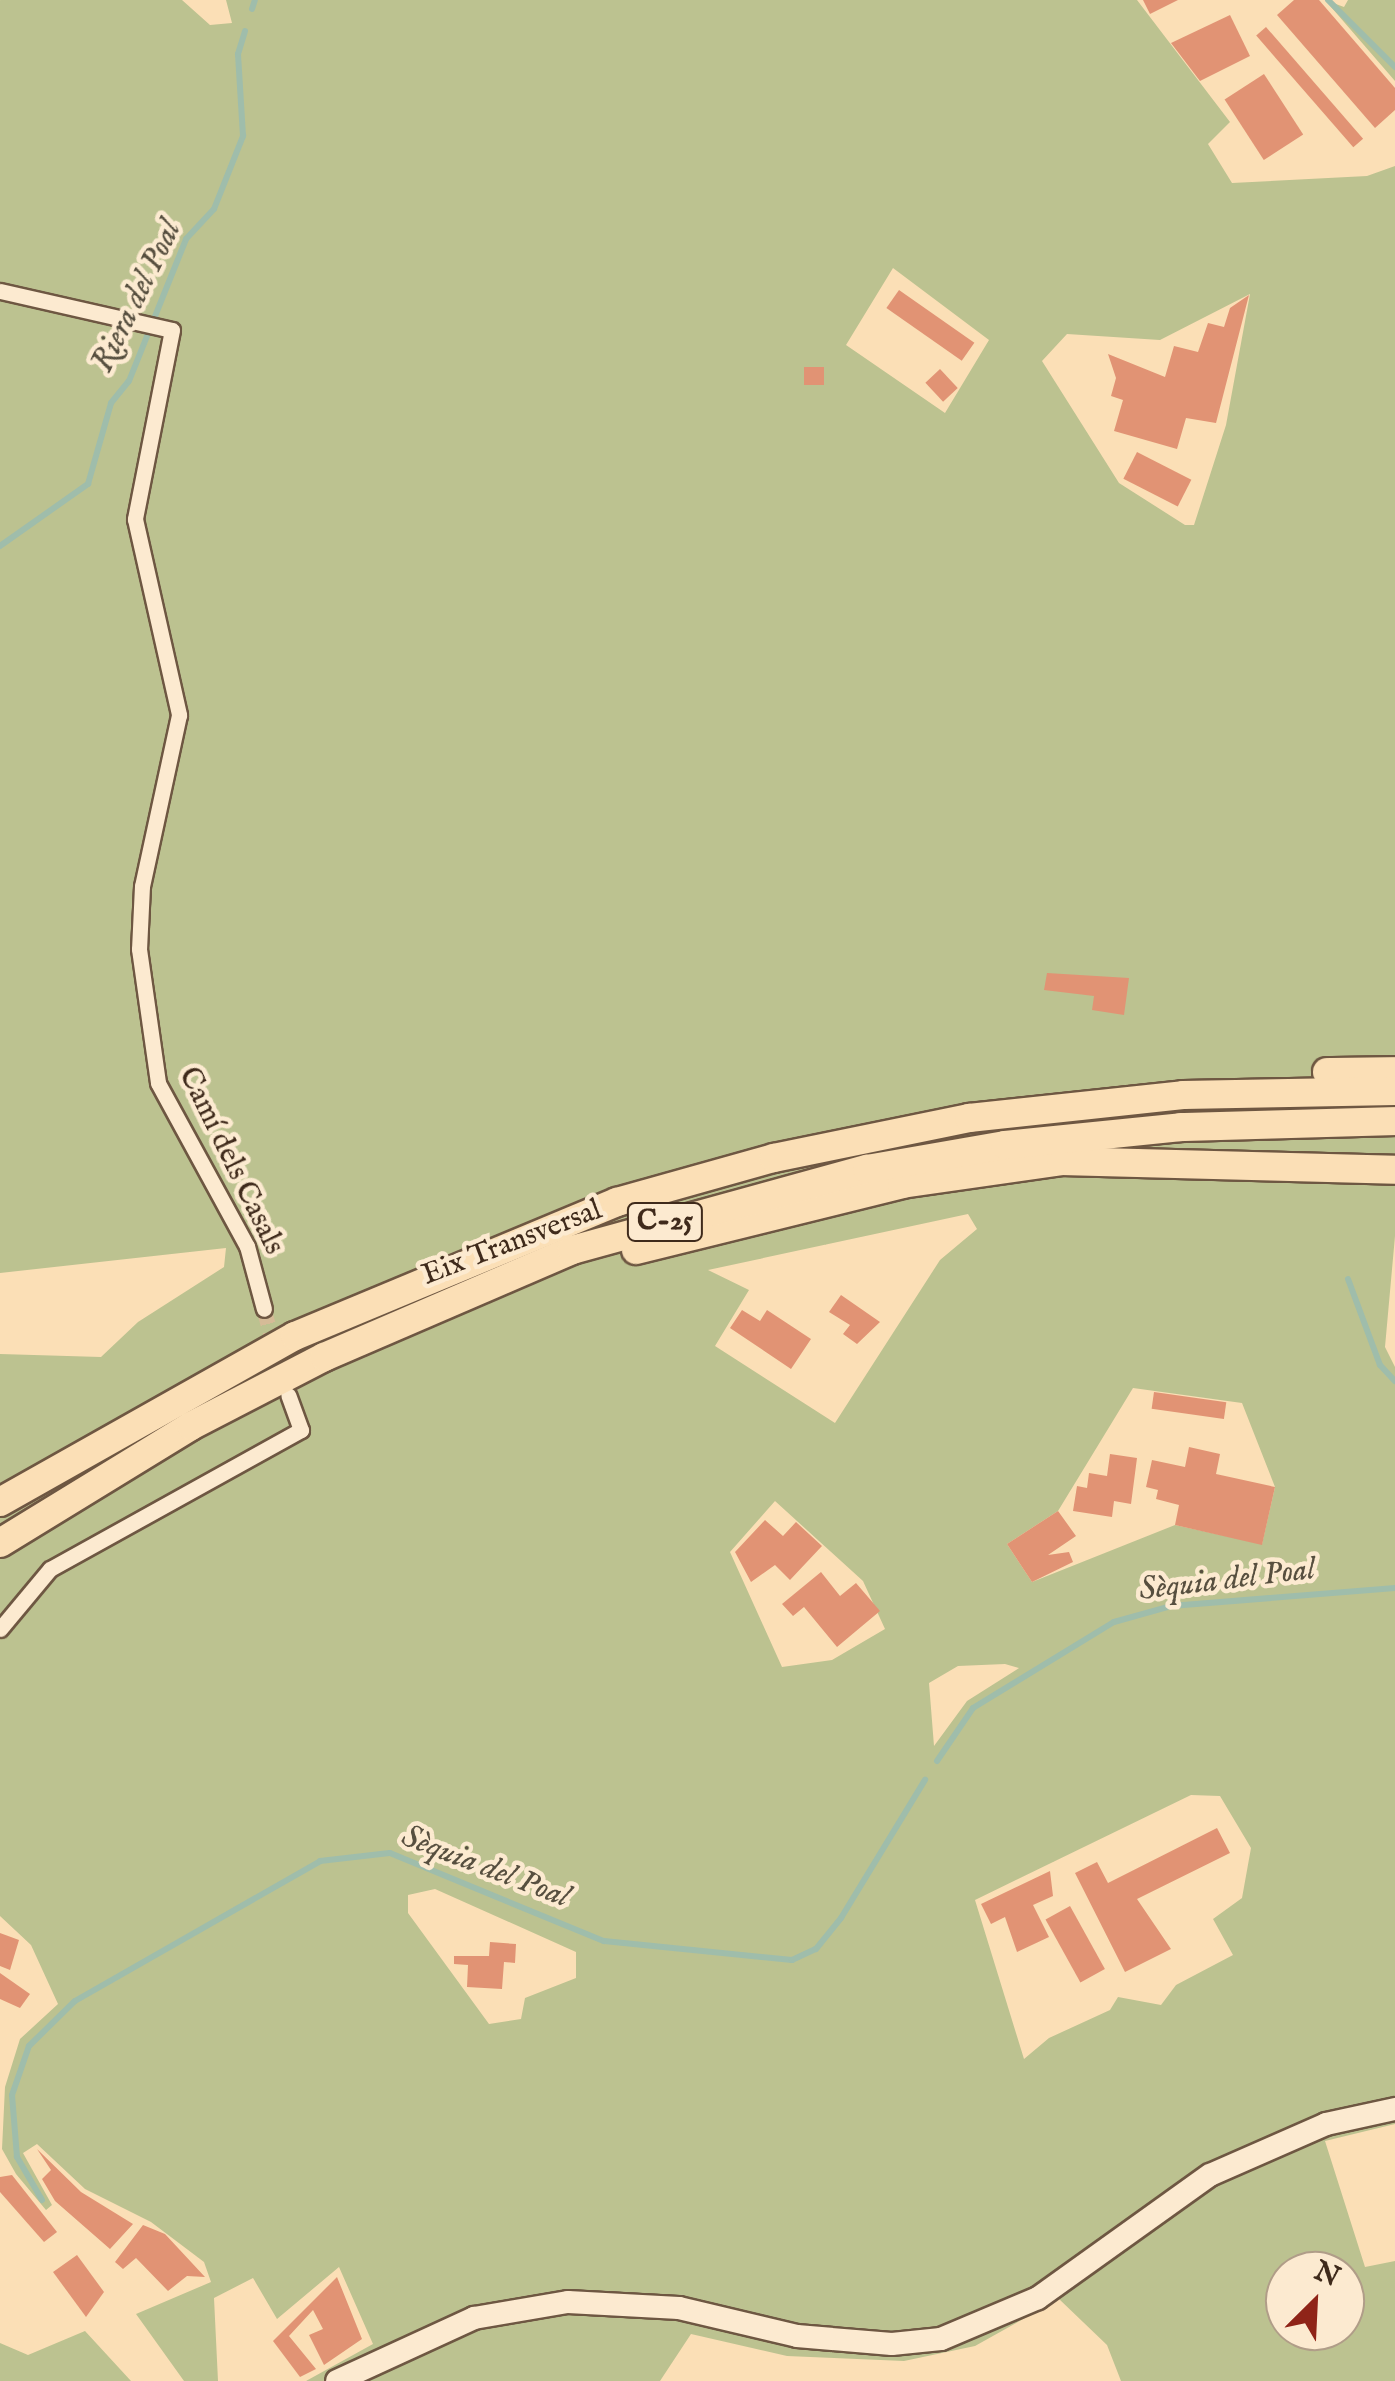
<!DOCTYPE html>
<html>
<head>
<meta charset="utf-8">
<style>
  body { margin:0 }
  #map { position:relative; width:1395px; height:2381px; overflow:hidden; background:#fbdfb6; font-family:"IM FELL English",serif }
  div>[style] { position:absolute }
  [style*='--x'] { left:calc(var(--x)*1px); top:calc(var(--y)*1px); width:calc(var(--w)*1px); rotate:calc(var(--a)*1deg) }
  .green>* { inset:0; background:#bcc290 }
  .stream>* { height:6px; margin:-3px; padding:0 3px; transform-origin:3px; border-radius:3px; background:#9fbdab }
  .building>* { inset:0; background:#e19374; transform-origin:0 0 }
  .street-tunnel>* { height:15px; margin-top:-7.5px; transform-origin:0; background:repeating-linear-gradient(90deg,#d5bb97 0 15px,transparent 0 23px) }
  .roads { filter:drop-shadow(2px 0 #6e5742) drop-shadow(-2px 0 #6e5742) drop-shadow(0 2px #6e5742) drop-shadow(0 -2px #6e5742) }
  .street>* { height:15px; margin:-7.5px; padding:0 7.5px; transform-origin:7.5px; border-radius:7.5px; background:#fcead0 }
  .secondary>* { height:22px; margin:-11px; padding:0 11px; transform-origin:11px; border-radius:11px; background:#fcead0 }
  .highway>* { height:28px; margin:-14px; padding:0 14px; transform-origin:14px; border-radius:14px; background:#fbdfb6 }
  span { translate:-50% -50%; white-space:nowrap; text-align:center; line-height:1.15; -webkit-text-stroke:9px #fcead0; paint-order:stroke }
  .shield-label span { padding:2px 8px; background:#fcead0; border:2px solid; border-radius:8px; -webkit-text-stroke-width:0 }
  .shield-label { font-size:28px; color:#3f2a1b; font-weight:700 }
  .street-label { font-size:30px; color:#3f2a1b }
  .water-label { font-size:32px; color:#574f3f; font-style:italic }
  .north { position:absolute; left:1265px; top:2251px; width:100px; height:100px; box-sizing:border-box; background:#fcead0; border:2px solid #b09d88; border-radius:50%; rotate:24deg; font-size:28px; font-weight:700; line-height:40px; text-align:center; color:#3f2a1b }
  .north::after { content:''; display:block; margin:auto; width:35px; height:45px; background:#8f2418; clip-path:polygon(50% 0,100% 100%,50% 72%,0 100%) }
</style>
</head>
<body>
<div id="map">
  <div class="green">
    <div style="clip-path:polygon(evenodd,0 0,182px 0,210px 25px,232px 23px,226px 0,1137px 0,1230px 122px,1208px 144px,1232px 183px,1367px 176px,1395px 166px,1395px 1236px,1385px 1347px,1395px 1367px,1395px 2124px,1325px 2141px,1365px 2267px,1395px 2261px,1395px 2381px,1121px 2381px,1107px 2345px,1059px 2299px,975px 2346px,904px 2361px,787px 2356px,691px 2334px,660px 2381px,306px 2381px,373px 2344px,339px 2267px,277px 2319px,253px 2278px,214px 2298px,218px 2381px,184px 2381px,136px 2314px,211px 2282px,204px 2262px,151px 2222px,85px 2189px,37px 2144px,23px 2153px,52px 2205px,46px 2210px,16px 2174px,2px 2149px,5px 2087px,20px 2039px,58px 2004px,31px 1945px,0 1916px,0 1354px,101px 1357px,138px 1322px,224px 1267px,226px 1248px,0 1273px,0 0,893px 268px,989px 340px,945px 413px,846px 345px,893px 268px,0 0,1250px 294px,1226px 425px,1194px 525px,1185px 525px,1119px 483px,1042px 361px,1067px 334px,1160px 340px,1250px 294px,0 0,968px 1214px,977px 1229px,940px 1260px,835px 1423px,715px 1346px,749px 1290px,708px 1270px,968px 1214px,0 0,1133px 1388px,1242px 1403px,1275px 1487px,1262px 1544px,1175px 1525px,1032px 1582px,1007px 1544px,1058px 1511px,1133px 1388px,0 0,775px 1501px,863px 1581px,885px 1629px,832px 1660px,782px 1667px,730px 1552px,775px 1501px,0 0,1005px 1664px,1019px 1668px,967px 1701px,934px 1746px,929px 1683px,958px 1666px,1005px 1664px,0 0,1191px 1795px,1220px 1796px,1251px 1848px,1242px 1898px,1213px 1919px,1233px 1955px,1176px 1985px,1161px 2005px,1118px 1997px,1110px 2010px,1049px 2038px,1024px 2059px,975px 1900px,1191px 1795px,0 0,435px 1889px,576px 1952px,576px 1978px,525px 1998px,521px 2019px,489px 2024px,408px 1913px,408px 1895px,435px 1889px,0 0,1285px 2271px,1345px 2271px,1345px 2331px,1285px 2331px,1285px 2271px)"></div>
    <div style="clip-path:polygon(1325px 0,1344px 7px,1348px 0,1395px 0,1395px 81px)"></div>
    <div style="clip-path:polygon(85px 2331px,131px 2381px,0 2381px,0 2343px,28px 2355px)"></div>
  </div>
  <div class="stream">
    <div style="--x:1328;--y:0;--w:95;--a:45"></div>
    <div style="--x:252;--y:9;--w:9;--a:-72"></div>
    <div style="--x:0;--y:546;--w:108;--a:-35.2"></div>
    <div style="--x:88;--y:484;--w:84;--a:-74.1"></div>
    <div style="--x:111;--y:403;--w:28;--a:-51"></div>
    <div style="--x:129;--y:381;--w:153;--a:-68.1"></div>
    <div style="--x:186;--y:239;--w:41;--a:-47"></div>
    <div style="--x:214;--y:209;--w:79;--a:-68.3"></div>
    <div style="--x:243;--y:136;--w:82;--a:-93.5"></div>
    <div style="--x:238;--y:54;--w:24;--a:-73"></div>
    <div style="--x:1348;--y:1279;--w:92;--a:69.6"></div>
    <div style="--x:1380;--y:1365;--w:22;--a:47"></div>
    <div style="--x:937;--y:1761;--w:64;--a:-55.8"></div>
    <div style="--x:973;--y:1708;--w:165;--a:-31.4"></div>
    <div style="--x:1114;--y:1622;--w:59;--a:-15.7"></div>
    <div style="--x:1171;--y:1606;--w:225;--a:-4.6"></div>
    <div style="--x:42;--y:2200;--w:50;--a:-120.2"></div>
    <div style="--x:17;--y:2157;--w:62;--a:-94.6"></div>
    <div style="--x:12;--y:2095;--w:52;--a:-70.9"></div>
    <div style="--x:29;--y:2046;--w:64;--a:-44.4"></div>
    <div style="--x:75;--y:2001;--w:282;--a:-29.7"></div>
    <div style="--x:320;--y:1861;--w:70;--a:-6.5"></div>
    <div style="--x:390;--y:1853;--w:231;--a:22.4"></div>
    <div style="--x:604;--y:1941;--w:189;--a:5.8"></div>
    <div style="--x:792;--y:1960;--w:26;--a:-25"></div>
    <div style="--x:816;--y:1949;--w:40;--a:-51"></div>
    <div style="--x:841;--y:1918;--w:162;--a:-58.7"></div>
  </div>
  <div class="building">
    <div style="clip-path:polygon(1143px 0,1178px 0,1150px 14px)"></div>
    <div style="clip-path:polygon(1294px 0,1319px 0,1395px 88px,1395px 110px,1375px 128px,1277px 15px)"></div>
    <div style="clip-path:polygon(1230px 15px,1250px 56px,1200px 81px,1171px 43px)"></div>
    <div style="left:1266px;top:27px;width:148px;height:13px;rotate:49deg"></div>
    <div style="left:1264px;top:74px;width:72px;height:47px;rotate:57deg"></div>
    <div style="left:899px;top:290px;width:92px;height:22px;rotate:35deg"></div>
    <div style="clip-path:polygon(1249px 295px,1216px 423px,1186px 418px,1177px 449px,1114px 431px,1123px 400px,1111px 396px,1116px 378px,1108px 354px,1165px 377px,1174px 346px,1198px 352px,1208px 323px,1224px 327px,1230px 308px)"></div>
    <div style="left:804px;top:367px;width:20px;height:18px"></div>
    <div style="left:940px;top:369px;width:26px;height:20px;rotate:47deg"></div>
    <div style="left:1137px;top:452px;width:61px;height:30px;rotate:27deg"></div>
    <div style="clip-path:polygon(1047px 973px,1129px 978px,1124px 1015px,1092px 1010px,1094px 996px,1044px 990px)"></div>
    <div style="clip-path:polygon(841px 1295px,880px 1322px,857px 1344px,843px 1334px,850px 1325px,829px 1312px)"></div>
    <div style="clip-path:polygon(742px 1310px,760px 1321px,767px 1310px,811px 1339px,791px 1369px,730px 1328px)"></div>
    <div style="left:1154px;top:1392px;width:73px;height:17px;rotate:8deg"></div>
    <div style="clip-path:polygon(1189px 1447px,1220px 1454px,1216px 1474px,1275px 1487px,1262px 1545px,1175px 1525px,1179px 1505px,1156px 1499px,1158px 1490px,1146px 1487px,1152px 1460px,1185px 1467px)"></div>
    <div style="clip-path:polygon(1110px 1454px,1137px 1458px,1131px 1504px,1114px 1501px,1112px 1517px,1073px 1511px,1077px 1486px,1087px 1488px,1089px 1473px,1107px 1476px)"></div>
    <div style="clip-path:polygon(1058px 1511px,1076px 1536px,1048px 1555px,1069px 1552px,1073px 1562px,1032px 1582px,1007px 1544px)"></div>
    <div style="clip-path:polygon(765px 1520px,783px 1536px,796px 1522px,822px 1546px,790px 1580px,775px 1565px,751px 1582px,735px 1552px)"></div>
    <div style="clip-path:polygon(821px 1572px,840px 1596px,856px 1583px,880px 1611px,837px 1647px,804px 1607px,793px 1616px,782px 1604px)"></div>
    <div style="clip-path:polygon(1217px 1828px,1230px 1853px,1137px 1899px,1171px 1949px,1125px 1972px,1075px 1873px,1097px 1862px,1108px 1883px)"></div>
    <div style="clip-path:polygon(1050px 1871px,1053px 1896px,1033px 1905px,1049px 1937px,1017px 1952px,1005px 1917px,991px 1924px,981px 1904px)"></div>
    <div style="left:1070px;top:1906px;width:72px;height:28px;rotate:61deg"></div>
    <div style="clip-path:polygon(0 1933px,19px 1940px,10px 1970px,0 1966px)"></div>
    <div style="clip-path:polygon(490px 1942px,516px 1944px,515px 1963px,504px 1962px,502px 1989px,467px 1987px,468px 1965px,454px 1964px,454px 1956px,489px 1956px)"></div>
    <div style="clip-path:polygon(0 1973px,30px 1994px,20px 2008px,0 1999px)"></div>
    <div style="clip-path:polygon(37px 2149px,81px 2192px,133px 2224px,110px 2249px,55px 2201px,42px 2179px,51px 2170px)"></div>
    <div style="clip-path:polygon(12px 2175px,57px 2232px,44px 2242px,0 2192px,0 2177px)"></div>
    <div style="clip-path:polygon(143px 2225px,165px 2234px,205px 2277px,187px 2276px,168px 2291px,136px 2258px,123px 2269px,115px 2262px)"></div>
    <div style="clip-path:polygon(77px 2255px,104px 2292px,86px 2317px,53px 2272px)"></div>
    <div style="clip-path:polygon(337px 2277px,362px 2339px,324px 2365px,309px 2335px,323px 2329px,313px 2310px,289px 2336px,316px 2369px,300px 2377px,273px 2341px)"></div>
  </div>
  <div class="street-tunnel">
    <div style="--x:264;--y:1309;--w:76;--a:74.7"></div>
  </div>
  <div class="roads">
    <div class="street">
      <div style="--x:0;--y:291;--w:176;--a:12.8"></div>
      <div style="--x:172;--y:330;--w:193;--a:101.1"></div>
      <div style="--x:135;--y:519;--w:201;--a:77.3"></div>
      <div style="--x:179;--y:715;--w:175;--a:102.2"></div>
      <div style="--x:142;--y:886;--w:63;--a:92.7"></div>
      <div style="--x:139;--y:949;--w:135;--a:81.9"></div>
      <div style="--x:158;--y:1083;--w:186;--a:61.4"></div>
      <div style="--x:247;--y:1246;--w:65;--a:74.9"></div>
      <div style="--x:0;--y:1629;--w:78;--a:-50.2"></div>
      <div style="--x:50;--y:1569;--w:287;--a:-29"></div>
      <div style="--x:301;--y:1430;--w:37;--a:-110"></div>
    </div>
    <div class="secondary">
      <div style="--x:337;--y:2381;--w:151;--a:-24.7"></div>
      <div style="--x:474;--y:2318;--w:95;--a:-9.7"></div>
      <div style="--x:568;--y:2302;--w:111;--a:3.1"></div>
      <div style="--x:679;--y:2308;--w:121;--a:13.3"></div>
      <div style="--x:797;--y:2336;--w:95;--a:4.8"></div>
      <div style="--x:892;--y:2344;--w:49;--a:-5.8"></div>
      <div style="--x:941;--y:2339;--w:105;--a:-22.9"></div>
      <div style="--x:1038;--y:2298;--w:211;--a:-35.6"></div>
      <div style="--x:1210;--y:2175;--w:127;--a:-23.7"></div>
      <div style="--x:1326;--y:2124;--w:71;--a:-12.3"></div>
    </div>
    <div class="highway">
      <div style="--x:1327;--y:1072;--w:68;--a:-0.8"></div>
      <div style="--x:636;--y:1250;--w:274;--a:-13.9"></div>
      <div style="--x:902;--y:1184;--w:161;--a:-8.2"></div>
      <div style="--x:1061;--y:1161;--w:334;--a:1.5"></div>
      <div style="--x:0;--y:1502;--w:338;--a:-29.4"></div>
      <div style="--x:295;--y:1336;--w:349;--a:-22.6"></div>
      <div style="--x:617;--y:1202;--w:163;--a:-15.7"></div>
      <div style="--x:774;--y:1158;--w:199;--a:-11.6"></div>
      <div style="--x:969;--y:1118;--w:215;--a:-6.1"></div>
      <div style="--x:1183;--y:1095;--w:212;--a:-1.1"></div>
      <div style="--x:0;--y:1543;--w:224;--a:-31.5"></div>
      <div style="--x:191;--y:1426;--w:150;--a:-27.4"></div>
      <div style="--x:324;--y:1357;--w:270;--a:-23.3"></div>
      <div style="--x:572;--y:1250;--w:306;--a:-15.4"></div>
      <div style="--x:867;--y:1169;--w:140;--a:-9.9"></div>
      <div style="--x:1005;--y:1145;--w:177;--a:-5.8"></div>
      <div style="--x:1181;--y:1127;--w:214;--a:-1.6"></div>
    </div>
  </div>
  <div class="shield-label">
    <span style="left:665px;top:1222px">C-25</span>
  </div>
  <div class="street-label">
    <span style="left:231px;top:1161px;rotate:64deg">Camí dels Casals</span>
    <span style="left:512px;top:1243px;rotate:-21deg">Eix Transversal</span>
  </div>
  <div class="water-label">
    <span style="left:138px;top:297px;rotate:-64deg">Riera del Poal</span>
    <span style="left:1227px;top:1581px;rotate:-7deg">Sèquia del Poal</span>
    <span style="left:485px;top:1868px;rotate:21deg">Sèquia del Poal</span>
  </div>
  <div class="north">N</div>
</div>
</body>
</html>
